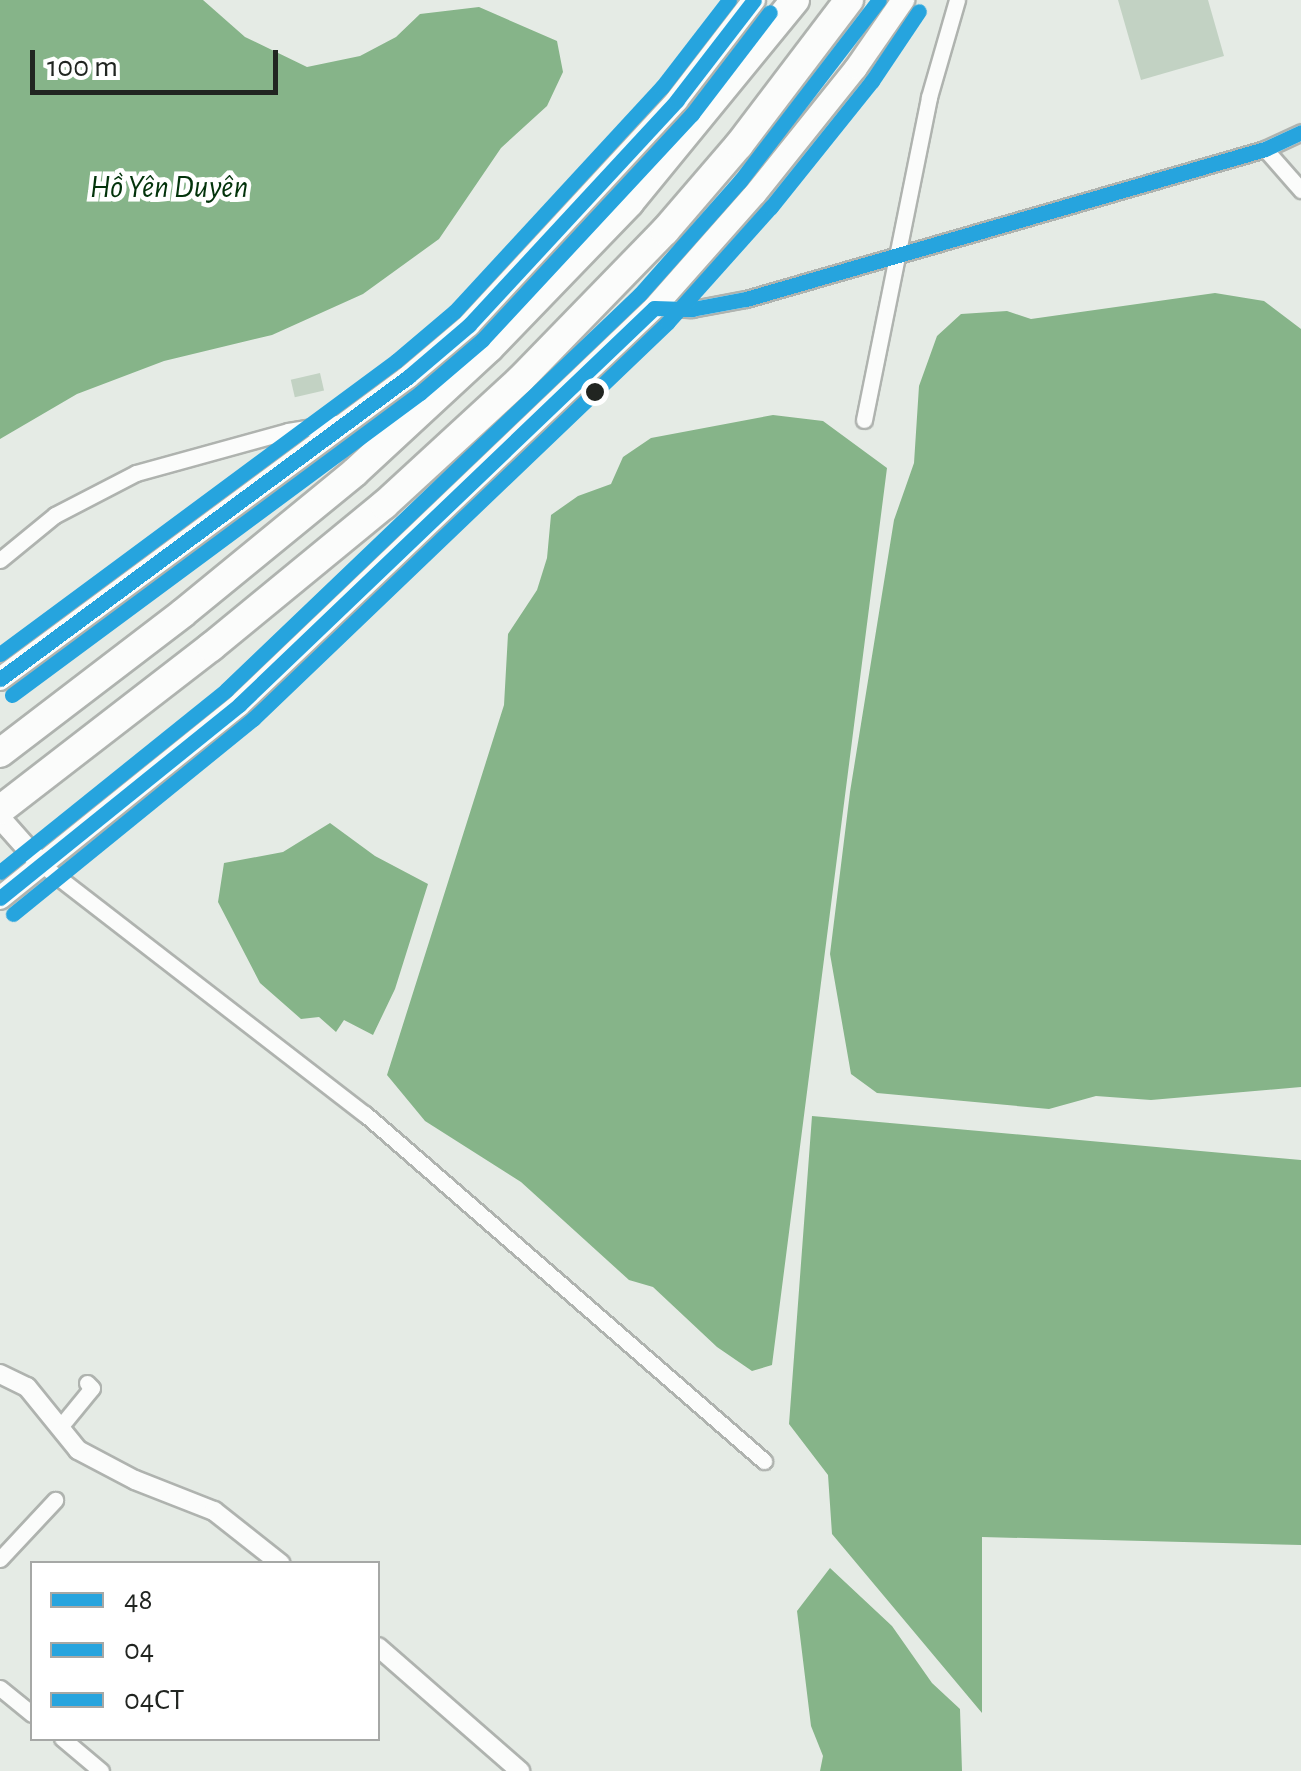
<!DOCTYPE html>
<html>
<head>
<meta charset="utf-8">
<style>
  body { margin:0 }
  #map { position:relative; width:1301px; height:1771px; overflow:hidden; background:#e5ebe5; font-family:"Alegreya Sans",sans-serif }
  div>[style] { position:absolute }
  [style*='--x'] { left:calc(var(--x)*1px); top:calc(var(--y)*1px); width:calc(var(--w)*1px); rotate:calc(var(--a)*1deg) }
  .water>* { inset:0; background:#86b489 }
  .building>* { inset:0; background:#c2d2c3; transform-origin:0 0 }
  .roads { filter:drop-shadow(2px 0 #afb3af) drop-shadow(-2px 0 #afb3af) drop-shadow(0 2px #afb3af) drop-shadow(0 -2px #afb3af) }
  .minor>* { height:15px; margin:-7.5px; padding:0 7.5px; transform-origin:7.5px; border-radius:7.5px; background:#fbfcfb }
  .tertiary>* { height:18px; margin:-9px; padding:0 9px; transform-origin:9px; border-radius:9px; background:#fbfcfb }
  .secondary>* { height:20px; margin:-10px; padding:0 10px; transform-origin:10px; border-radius:10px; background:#fbfcfb }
  .primary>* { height:22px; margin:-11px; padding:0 11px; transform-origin:11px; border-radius:11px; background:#fbfcfb }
  .motorway>* { height:28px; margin:-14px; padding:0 14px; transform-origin:14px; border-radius:14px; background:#fbfcfb }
  .bus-1>* { height:15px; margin:-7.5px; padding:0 7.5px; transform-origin:7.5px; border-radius:7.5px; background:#26a4de }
  .bus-2>* { height:15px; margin:-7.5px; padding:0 7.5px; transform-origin:7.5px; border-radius:7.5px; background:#26a4de }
  .bus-3>* { height:15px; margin:-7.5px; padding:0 7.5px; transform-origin:7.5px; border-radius:7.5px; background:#26a4de }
  .dots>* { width:28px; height:28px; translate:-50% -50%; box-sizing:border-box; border:5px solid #fff; border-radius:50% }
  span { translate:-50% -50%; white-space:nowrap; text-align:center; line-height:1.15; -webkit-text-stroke:9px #fff; paint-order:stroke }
  .water-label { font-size:32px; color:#03330b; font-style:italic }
  .legend { position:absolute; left:30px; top:1561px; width:350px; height:180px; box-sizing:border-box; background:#fff; border:2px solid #a6a8a6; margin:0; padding:12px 18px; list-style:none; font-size:30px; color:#212521 }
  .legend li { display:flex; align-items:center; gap:20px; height:50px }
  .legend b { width:50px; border:2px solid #a6a8a6 }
  .scale { position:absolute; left:30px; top:50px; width:248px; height:45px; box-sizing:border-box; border:5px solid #212521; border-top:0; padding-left:12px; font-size:30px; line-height:35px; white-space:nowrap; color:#212521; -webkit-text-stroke:8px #fff; paint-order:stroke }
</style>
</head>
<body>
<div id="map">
  <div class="water">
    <div style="clip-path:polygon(0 0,203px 0,245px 37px,307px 67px,360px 56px,396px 37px,420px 14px,479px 7px,557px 41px,563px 72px,547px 106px,501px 148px,439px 239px,363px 294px,272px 335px,164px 361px,77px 394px,0 439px)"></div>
    <div style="clip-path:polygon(1215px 293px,1264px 301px,1301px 329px,1301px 1087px,1151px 1100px,1096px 1096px,1049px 1109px,877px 1093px,851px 1074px,830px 954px,850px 792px,894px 520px,914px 463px,919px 386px,937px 336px,961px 314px,1007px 311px,1031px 319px)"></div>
    <div style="clip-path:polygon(773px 415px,823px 421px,887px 468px,772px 1365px,752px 1371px,717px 1347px,653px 1287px,629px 1280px,521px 1182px,425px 1121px,387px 1075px,504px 705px,508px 634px,537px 590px,547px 558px,551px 515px,578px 496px,611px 484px,623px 457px,651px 438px)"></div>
    <div style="clip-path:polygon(330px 823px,375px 856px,428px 884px,395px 989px,373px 1035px,344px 1020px,336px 1032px,319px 1017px,301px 1019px,260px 983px,218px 902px,224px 863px,283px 852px)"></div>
    <div style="clip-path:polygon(812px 1116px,1301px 1160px,1301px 1545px,982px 1537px,982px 1713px,832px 1534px,828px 1475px,789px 1424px)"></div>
    <div style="clip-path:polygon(830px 1568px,892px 1626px,932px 1683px,960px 1709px,962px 1771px,820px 1771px,823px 1756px,811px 1726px,797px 1611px)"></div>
  </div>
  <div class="building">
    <div style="clip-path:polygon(1118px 0,1208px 0,1224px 56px,1141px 80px)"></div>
    <div style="left:320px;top:373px;width:18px;height:30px;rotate:77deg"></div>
  </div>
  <div class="roads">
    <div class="minor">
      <div style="--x:1265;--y:149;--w:55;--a:48.7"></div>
      <div style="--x:654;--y:308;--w:38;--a:2"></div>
      <div style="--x:692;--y:309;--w:55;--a:-10.5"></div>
      <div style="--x:746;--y:299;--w:540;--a:-16.12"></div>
      <div style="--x:1265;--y:149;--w:40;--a:-25"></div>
      <div style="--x:864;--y:420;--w:329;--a:-78.6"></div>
      <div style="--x:929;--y:97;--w:101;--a:-73.9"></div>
      <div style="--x:0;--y:560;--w:71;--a:-39.3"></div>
      <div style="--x:55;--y:515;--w:91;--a:-27.4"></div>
      <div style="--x:136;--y:473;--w:158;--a:-15.4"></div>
      <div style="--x:288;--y:431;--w:56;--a:-9.3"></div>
      <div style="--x:41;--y:864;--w:409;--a:37.7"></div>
      <div style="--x:365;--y:1114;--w:529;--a:41.01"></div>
      <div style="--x:60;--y:1427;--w:50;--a:-50.6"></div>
      <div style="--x:92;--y:1388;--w:7;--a:-135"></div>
      <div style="--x:0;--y:1559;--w:81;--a:-47"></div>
      <div style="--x:0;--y:1688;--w:41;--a:39.1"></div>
      <div style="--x:62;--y:1738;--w:51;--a:40.2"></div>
    </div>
    <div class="tertiary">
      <div style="--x:0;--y:1374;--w:30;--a:26"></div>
      <div style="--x:27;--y:1387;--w:81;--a:51"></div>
      <div style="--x:78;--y:1450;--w:64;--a:27.8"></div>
      <div style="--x:135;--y:1480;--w:85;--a:21.4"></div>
      <div style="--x:214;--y:1511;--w:85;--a:38.3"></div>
      <div style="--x:378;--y:1647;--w:189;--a:41.1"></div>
    </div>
    <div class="secondary">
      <div style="--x:0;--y:818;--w:62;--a:48.3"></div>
    </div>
    <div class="primary">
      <div style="--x:0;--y:679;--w:508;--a:-36.51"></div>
      <div style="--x:408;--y:377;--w:80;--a:-40.4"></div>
      <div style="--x:469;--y:325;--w:306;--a:-47.2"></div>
      <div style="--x:677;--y:100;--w:126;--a:-52.4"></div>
      <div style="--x:0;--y:898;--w:307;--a:-38.9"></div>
      <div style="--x:239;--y:705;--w:574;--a:-43.73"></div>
      <div style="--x:654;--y:308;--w:152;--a:-48.5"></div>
      <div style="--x:755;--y:194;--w:161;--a:-51.3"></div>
      <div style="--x:856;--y:68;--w:83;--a:-55.3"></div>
    </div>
    <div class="motorway">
      <div style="--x:0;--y:753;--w:230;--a:-37.4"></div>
      <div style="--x:183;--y:613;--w:222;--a:-39.3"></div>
      <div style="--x:355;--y:472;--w:183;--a:-42.8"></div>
      <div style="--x:489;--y:348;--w:202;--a:-46"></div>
      <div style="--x:629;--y:203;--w:262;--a:-50.7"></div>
      <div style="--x:0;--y:810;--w:267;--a:-37.7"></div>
      <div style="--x:211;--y:647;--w:224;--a:-39.4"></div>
      <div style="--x:384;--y:505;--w:185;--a:-42.6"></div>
      <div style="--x:520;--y:380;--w:208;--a:-45.8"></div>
      <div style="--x:665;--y:231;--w:113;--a:-49.3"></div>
      <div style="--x:739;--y:145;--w:182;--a:-52.8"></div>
    </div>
  </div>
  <div class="bus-1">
    <div style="--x:0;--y:679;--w:508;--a:-36.51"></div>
    <div style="--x:408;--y:377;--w:80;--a:-40.4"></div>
    <div style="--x:469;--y:325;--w:306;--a:-47.2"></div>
    <div style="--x:677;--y:100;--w:126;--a:-52.4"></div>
    <div style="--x:0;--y:898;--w:307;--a:-38.9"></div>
    <div style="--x:239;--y:705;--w:574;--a:-43.73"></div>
    <div style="--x:654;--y:308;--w:38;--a:2"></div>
    <div style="--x:692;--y:309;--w:55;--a:-10.5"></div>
    <div style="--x:746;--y:299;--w:540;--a:-16.12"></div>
    <div style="--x:1265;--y:149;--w:40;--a:-25"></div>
  </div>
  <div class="bus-2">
    <div style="--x:12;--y:695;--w:508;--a:-36.51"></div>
    <div style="--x:420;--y:393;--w:82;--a:-40.5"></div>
    <div style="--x:482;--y:340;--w:309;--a:-47.1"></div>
    <div style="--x:692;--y:114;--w:128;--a:-52.6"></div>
    <div style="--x:13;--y:914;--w:309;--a:-39.1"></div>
    <div style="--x:253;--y:719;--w:574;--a:-43.73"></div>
    <div style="--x:668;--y:322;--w:154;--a:-48.2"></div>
    <div style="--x:771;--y:207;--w:161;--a:-51.3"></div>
    <div style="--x:872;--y:81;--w:84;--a:-56.1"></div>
  </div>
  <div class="bus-3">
    <div style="--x:0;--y:654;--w:493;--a:-36.5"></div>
    <div style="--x:396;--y:361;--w:77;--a:-40.3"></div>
    <div style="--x:455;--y:311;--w:305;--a:-47.3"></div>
    <div style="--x:662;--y:87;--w:110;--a:-52.4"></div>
    <div style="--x:0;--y:872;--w:290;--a:-38.8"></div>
    <div style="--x:226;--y:690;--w:573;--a:-43.73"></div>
    <div style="--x:640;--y:294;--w:151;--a:-48.5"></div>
    <div style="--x:740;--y:181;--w:228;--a:-52.5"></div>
  </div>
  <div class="dots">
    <div style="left:595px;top:392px;background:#212521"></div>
  </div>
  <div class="water-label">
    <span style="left:169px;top:187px">Hồ Yên Duyên</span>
  </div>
  <ul class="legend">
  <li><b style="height:12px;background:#26a4de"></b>48</li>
  <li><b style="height:12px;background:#26a4de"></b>04</li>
  <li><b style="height:12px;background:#26a4de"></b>04CT</li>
  </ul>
  <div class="scale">100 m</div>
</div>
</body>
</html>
